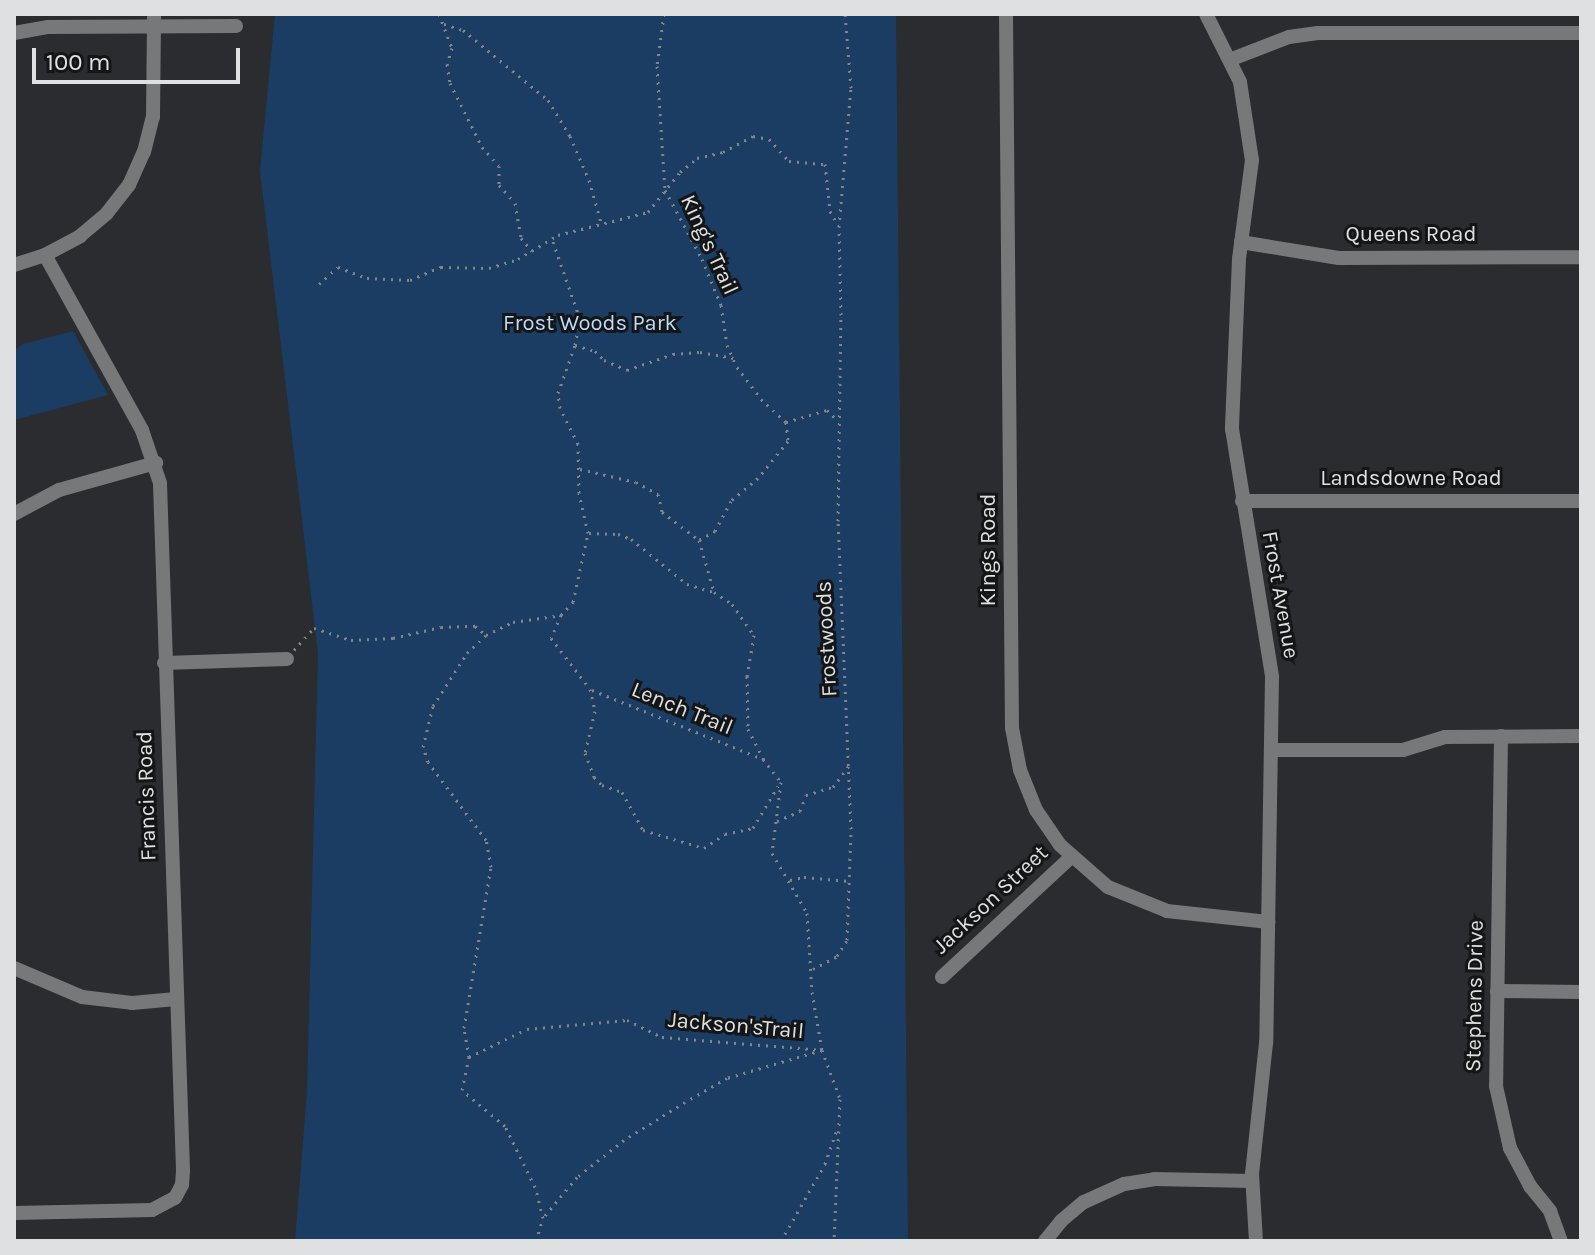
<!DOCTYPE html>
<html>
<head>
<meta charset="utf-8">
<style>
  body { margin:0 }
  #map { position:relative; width:1595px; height:1255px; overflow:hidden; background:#2a2c2f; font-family:Karla,sans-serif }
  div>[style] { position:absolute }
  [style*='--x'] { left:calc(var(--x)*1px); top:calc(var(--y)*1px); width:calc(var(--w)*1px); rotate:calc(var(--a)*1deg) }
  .green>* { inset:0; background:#1b3d64 }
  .path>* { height:3px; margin-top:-1.5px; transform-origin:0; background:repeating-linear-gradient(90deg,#838587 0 2px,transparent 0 8px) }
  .minor>* { height:14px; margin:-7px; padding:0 7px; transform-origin:7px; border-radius:7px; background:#77787a }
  span { translate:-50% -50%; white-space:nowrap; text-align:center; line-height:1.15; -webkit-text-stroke:6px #141516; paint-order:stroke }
  .street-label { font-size:22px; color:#dee0e1 }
  .park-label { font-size:22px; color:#bed9f9 }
  .frame { position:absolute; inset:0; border:16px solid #dee0e1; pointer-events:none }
  .scale { position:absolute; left:32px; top:48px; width:208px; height:36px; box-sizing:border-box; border:4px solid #dee0e1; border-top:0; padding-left:10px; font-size:24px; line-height:28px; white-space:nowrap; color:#dee0e1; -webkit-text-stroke:6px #141516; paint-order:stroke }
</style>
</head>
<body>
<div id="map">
  <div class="green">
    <div style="clip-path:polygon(275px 14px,896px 14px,908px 1241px,295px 1241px,307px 1092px,318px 653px,260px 171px)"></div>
    <div style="clip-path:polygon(73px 331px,108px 395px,14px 420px,14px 350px,23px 344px)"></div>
  </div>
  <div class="path">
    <div style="--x:439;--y:14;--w:36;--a:69"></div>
    <div style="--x:452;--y:48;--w:17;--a:107"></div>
    <div style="--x:447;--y:64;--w:19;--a:81"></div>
    <div style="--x:450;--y:83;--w:72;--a:63.4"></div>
    <div style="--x:482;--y:147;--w:25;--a:48"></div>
    <div style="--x:499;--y:166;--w:19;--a:90"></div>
    <div style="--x:499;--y:185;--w:24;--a:48"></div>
    <div style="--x:515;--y:203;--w:36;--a:80"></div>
    <div style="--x:521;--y:238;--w:17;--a:50"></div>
    <div style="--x:664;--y:14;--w:52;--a:97.7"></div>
    <div style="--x:657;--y:66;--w:124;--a:86.3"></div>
    <div style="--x:665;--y:190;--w:78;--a:61.8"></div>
    <div style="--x:702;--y:259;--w:50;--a:67.6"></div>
    <div style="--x:721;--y:305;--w:40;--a:81.5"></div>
    <div style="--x:727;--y:345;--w:24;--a:66"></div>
    <div style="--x:737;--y:367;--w:40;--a:53"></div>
    <div style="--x:761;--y:399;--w:34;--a:43"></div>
    <div style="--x:786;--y:422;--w:19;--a:84"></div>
    <div style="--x:788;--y:441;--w:48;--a:129"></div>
    <div style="--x:758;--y:478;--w:35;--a:140"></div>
    <div style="--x:731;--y:501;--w:34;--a:118"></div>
    <div style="--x:715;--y:531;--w:18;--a:151"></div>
    <div style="--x:699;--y:540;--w:54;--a:73.9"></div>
    <div style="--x:714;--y:592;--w:22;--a:34"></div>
    <div style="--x:732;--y:604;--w:38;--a:55"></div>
    <div style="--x:754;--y:635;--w:42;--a:99.7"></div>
    <div style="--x:747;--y:676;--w:53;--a:88.9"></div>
    <div style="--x:748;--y:729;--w:34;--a:63"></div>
    <div style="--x:763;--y:759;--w:29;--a:52"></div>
    <div style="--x:781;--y:782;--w:72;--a:97.2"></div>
    <div style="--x:772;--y:853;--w:69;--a:59.7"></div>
    <div style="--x:807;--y:913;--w:79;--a:86.4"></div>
    <div style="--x:812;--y:992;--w:59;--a:80.2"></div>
    <div style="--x:822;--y:1050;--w:52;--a:69.8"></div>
    <div style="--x:840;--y:1099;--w:142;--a:92.4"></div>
    <div style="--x:444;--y:24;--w:20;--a:18"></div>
    <div style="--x:463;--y:30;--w:110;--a:39.5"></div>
    <div style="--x:548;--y:100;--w:42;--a:58.6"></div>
    <div style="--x:570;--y:136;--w:48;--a:66.6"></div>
    <div style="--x:589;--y:180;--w:44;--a:74.1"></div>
    <div style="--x:319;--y:284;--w:25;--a:-42"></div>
    <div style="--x:338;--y:267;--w:31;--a:21"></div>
    <div style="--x:367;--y:278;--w:43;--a:2.7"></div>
    <div style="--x:410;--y:280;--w:34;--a:-23"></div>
    <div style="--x:441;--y:267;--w:48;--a:1.2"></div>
    <div style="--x:489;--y:268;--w:30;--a:-17"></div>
    <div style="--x:518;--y:259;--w:47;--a:-31"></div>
    <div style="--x:558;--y:235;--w:93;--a:-14.3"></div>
    <div style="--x:648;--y:212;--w:51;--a:-51.3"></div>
    <div style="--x:680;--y:172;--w:22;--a:-39"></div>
    <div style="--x:697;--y:158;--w:27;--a:-13"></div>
    <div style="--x:723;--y:152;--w:34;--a:-28"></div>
    <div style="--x:753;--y:136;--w:16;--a:11"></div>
    <div style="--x:769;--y:139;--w:30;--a:48"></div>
    <div style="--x:789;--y:161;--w:36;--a:5"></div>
    <div style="--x:825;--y:164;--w:47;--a:83.9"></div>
    <div style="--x:830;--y:211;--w:16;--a:60"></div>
    <div style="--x:575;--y:345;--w:21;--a:17"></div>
    <div style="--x:595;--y:351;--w:13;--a:45"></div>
    <div style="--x:604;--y:360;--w:25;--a:23"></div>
    <div style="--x:627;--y:370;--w:49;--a:-19.2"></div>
    <div style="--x:673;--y:354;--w:27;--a:-4"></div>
    <div style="--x:700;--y:352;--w:34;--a:10"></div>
    <div style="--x:786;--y:422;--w:43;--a:-16.3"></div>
    <div style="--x:827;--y:410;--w:14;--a:45"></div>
    <div style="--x:580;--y:469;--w:57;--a:13.1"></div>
    <div style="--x:636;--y:482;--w:25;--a:29"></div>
    <div style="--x:658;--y:494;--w:18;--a:77"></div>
    <div style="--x:662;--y:512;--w:46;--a:37.1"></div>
    <div style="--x:589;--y:533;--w:29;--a:2"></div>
    <div style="--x:618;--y:534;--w:14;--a:21"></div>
    <div style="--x:631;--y:539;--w:72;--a:38.8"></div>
    <div style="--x:687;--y:584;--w:28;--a:17"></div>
    <div style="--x:561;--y:615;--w:25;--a:113"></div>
    <div style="--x:551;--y:638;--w:64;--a:52.6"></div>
    <div style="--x:590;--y:689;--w:23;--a:77"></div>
    <div style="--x:595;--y:711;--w:43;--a:103.4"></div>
    <div style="--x:585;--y:753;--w:26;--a:69"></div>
    <div style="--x:594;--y:777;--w:11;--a:45"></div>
    <div style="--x:602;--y:785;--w:21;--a:19"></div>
    <div style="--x:622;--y:792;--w:43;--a:61.1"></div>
    <div style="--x:643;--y:830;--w:64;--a:16.4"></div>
    <div style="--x:704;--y:848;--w:25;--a:-34"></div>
    <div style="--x:725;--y:834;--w:29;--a:-12"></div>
    <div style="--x:753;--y:828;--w:49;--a:-59.2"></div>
    <div style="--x:294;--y:650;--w:30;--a:-48"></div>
    <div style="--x:314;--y:628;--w:39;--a:18"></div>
    <div style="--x:351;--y:640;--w:42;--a:-2.7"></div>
    <div style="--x:393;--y:638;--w:49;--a:-12.9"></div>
    <div style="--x:441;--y:627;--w:34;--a:-2"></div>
    <div style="--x:475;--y:626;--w:14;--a:39"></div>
    <div style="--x:592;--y:690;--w:184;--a:22"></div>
    <div style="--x:777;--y:821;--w:25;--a:-23"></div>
    <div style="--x:800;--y:811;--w:17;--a:-69"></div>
    <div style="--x:806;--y:795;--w:28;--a:-17"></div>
    <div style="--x:833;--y:787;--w:26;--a:-53"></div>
    <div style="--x:790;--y:880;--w:14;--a:-12"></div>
    <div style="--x:804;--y:877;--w:45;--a:5.1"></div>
    <div style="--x:813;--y:969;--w:27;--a:-28"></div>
    <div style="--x:837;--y:956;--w:19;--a:-58"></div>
    <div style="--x:847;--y:940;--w:111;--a:-87.9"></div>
    <div style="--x:851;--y:829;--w:308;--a:-92.4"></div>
    <div style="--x:838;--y:521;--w:206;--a:-89.2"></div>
    <div style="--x:841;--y:315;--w:88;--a:-91.3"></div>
    <div style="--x:839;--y:227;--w:140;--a:-85.1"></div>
    <div style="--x:851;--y:88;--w:74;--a:-94.6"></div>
    <div style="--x:469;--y:1057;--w:64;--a:-25.8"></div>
    <div style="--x:527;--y:1029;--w:100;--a:-5.1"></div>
    <div style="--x:627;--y:1020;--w:39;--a:26"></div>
    <div style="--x:662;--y:1037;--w:161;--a:4.6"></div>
    <div style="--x:822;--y:1050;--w:99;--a:163.6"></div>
    <div style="--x:727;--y:1078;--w:48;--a:150.3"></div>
    <div style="--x:685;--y:1102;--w:72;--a:148.1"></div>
    <div style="--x:624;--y:1140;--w:60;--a:141.8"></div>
    <div style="--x:577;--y:1177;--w:53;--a:129.7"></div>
    <div style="--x:536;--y:1241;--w:24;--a:-73"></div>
    <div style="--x:543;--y:1218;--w:32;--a:-104"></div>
    <div style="--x:535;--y:1187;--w:68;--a:-116.2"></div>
    <div style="--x:505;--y:1126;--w:56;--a:-140.1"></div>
    <div style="--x:462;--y:1090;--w:34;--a:-78"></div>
    <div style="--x:469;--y:1057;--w:29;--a:-100"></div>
    <div style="--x:464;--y:1028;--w:163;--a:-80.5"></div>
    <div style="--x:491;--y:867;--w:27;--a:-100"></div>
    <div style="--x:486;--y:840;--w:97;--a:-126.6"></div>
    <div style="--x:428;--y:762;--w:16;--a:-108"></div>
    <div style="--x:423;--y:747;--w:42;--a:-76.3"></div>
    <div style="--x:433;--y:706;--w:63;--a:-57.3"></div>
    <div style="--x:467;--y:653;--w:26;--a:-43"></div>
    <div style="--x:486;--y:635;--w:30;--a:-26"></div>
    <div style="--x:513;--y:622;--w:49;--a:-8.3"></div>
    <div style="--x:561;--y:615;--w:18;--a:-47"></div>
    <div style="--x:573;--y:602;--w:71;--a:-77.7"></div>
    <div style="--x:588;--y:533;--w:41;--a:-102.7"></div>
    <div style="--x:579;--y:493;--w:49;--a:-91.2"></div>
    <div style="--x:578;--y:444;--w:40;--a:-116.6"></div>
    <div style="--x:560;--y:408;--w:15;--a:-98"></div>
    <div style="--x:558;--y:393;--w:51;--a:-70.5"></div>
    <div style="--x:575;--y:345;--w:26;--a:-79"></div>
    <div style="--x:580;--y:319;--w:85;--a:-109.3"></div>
    <div style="--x:781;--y:1241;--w:89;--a:-60.3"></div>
    <div style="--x:825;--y:1164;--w:36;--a:-71"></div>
  </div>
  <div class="minor">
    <div style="--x:1006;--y:14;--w:714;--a:89.52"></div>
    <div style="--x:1012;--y:728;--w:43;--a:79.2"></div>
    <div style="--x:1020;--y:770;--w:43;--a:68.2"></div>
    <div style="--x:1036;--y:810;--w:42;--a:55.6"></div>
    <div style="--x:1060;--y:845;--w:64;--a:41.2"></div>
    <div style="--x:1108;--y:887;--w:64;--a:22.1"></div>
    <div style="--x:1167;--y:911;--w:102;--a:6.2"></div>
    <div style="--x:1206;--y:14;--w:76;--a:63.4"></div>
    <div style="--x:1240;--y:82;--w:79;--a:81.3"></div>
    <div style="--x:1252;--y:160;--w:100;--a:97.5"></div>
    <div style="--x:1239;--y:259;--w:170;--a:92.4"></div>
    <div style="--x:1232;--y:429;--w:251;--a:80.8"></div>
    <div style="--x:1272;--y:677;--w:366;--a:90.9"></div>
    <div style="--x:1266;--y:1043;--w:132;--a:96.1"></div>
    <div style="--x:1252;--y:1174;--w:67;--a:86.6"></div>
    <div style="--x:14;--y:33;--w:35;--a:-10"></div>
    <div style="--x:48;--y:27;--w:188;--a:-0.3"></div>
    <div style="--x:1232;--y:59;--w:61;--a:-21.1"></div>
    <div style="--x:1289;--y:37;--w:29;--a:-8"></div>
    <div style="--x:1318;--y:33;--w:263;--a:0"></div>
    <div style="--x:1241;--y:242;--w:99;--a:9.3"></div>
    <div style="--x:1339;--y:258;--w:242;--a:-0.2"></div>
    <div style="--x:14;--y:265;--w:33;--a:-18"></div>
    <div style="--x:45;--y:255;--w:40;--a:-28"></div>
    <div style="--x:80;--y:236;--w:35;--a:-40"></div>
    <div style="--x:107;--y:213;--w:36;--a:-52"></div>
    <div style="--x:129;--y:185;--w:36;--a:-66"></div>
    <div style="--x:144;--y:152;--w:36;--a:-76"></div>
    <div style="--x:153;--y:117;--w:103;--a:-89.4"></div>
    <div style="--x:1242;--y:501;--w:339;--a:0"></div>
    <div style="--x:14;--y:514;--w:51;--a:-28.1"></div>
    <div style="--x:59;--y:490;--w:101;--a:-15.6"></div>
    <div style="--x:164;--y:663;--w:123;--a:-1.9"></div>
    <div style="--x:1501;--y:736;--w:350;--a:90.8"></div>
    <div style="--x:1496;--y:1086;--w:64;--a:77.3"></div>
    <div style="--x:1510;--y:1148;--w:43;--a:62.2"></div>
    <div style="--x:1530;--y:1186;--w:32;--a:51"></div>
    <div style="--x:1550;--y:1211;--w:32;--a:70"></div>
    <div style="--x:1271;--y:750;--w:132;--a:0"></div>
    <div style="--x:1403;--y:750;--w:44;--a:-17.2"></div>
    <div style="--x:1445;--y:737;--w:136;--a:-0.4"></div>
    <div style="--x:14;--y:968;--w:74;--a:23.1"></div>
    <div style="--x:82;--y:997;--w:50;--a:6.8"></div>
    <div style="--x:132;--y:1003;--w:44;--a:-5.2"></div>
    <div style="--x:942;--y:977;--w:176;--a:-42.9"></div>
    <div style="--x:1497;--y:991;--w:84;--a:0.7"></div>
    <div style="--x:14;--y:1213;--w:138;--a:-1.2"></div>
    <div style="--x:152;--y:1210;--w:26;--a:-28"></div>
    <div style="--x:175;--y:1198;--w:15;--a:-62"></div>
    <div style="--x:182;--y:1185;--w:15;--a:-86"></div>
    <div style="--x:183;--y:1170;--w:687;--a:-91.92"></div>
    <div style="--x:160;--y:483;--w:56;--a:-108.8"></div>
    <div style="--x:142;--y:430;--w:200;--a:-119"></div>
    <div style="--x:1045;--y:1241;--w:26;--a:-51"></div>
    <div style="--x:1061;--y:1221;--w:30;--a:-40"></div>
    <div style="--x:1084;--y:1202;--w:44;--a:-24.2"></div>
    <div style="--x:1124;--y:1184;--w:30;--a:-9"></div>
    <div style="--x:1154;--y:1179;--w:98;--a:1.2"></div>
  </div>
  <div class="street-label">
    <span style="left:1411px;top:235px">Queens Road</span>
    <span style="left:709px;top:245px;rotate:65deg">King's Trail</span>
    <span style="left:1411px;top:479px">Landsdowne Road</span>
    <span style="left:989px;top:550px;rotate:-90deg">Kings Road</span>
    <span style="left:1280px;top:595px;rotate:80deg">Frost Avenue</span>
    <span style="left:827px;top:639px;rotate:-93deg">Frostwoods</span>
    <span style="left:682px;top:709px;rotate:22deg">Lench Trail</span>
    <span style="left:147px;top:796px;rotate:-92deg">Francis Road</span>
    <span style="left:991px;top:900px;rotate:-43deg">Jackson Street</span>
    <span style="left:1475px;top:996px;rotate:-89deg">Stephens Drive</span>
    <span style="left:736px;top:1026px;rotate:5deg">Jackson'sTrail</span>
  </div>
  <div class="park-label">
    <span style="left:590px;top:324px">Frost Woods Park</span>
  </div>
  <div class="frame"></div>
  <div class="scale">100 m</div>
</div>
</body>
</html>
